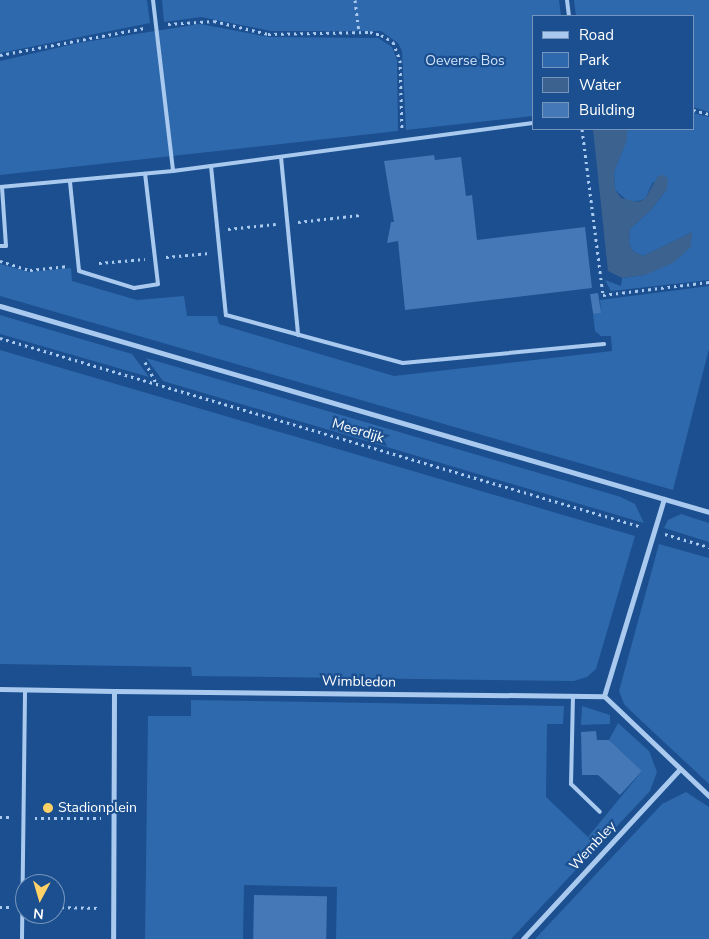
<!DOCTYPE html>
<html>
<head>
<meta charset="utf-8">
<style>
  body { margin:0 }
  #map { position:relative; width:709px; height:939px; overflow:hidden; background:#1b4f8f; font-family:"Nunito Sans",sans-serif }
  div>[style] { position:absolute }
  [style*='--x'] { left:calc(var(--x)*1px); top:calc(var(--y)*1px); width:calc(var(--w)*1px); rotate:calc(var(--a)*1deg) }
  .green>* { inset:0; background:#2e69ad }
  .water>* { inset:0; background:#3c6290 }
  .building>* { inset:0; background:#4478b7; transform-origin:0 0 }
  .path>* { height:3px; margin-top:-1.5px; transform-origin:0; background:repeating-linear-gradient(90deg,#a9c9ee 0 2.5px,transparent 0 6.5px) }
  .service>* { height:4px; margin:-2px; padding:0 2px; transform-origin:2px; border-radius:2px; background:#a9c9ee }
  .minor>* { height:5px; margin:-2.5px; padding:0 2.5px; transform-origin:2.5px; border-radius:2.5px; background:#a9c9ee }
  .dots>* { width:14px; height:14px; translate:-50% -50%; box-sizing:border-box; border:2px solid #1b4f8f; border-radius:50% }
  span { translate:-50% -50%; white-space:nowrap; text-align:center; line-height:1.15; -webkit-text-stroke:4.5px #1b4f8f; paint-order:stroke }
  .park-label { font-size:14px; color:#cfe3fa }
  .street-label { font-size:14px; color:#fff }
  .poi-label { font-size:14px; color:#fff }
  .left { translate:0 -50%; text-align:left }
  .legend { position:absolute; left:532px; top:15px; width:162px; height:115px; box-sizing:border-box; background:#1b4f8f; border:1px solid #7695bc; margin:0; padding:6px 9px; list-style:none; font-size:15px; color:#fff }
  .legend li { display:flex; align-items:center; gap:10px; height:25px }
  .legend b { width:25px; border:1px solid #7695bc }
  .north { position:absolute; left:15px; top:874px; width:50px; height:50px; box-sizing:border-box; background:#1b4f8f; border:1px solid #7695bc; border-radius:50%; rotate:186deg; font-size:14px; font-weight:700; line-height:20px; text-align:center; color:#fff }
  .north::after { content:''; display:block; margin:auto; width:18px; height:22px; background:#ffd166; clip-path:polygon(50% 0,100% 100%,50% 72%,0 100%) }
</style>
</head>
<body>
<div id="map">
  <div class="green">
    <div style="clip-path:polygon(0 0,147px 0,150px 23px,0 53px)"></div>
    <div style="clip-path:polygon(162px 0,559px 0,561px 16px,533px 16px,533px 116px,406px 130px,402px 51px,398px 43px,381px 31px,271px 31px,201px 17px,164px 22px)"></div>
    <div style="clip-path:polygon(574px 0,709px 0,709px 112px,693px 107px,693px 16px,576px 16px)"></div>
    <div style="clip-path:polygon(200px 24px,269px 37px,378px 38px,392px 47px,397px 60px,398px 131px,0 175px,0 61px,78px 43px)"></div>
    <div style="clip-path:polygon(693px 113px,709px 117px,709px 280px,611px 291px,605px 280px,621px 286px,622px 278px,645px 275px,692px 232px,643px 256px,633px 251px,629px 243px,630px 229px,651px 210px,667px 189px,653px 182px,645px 199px,630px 203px,615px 190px,614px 172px,627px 139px,625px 129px,693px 129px)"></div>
    <div style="clip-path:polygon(0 264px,29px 272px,71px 268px,72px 281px,137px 300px,184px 296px,187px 316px,217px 316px,219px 324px,394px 376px,612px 351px,611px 336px,601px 336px,595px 331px,593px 314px,601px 312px,600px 300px,709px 286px,709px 349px,673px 490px,0 296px)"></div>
    <div style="clip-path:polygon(0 315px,132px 354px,149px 377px,0 334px)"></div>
    <div style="clip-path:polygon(0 350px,635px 536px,596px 669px,587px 677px,574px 681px,192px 676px,191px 667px,0 664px)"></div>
    <div style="clip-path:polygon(146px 358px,621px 497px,635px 504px,644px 523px,163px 381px)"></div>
    <div style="clip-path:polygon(681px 514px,709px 523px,709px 542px,664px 528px,668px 520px)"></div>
    <div style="clip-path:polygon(659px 544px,709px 558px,709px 784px,634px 714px,624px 704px,619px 691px)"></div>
    <div style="clip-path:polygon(191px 700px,564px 706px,563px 724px,547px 724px,546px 797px,588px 837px,642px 771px,609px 740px,618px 723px,649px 751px,657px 772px,650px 791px,511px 939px,336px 939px,337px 887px,244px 885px,243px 939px,145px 939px,148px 716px,191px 716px)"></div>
    <div style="clip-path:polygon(582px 706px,610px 715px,610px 724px,581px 725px)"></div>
    <div style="clip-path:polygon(686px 792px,709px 807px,709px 939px,535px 939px,662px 804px)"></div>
  </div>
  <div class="water">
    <div style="clip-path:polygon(593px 129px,627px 130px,627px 140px,614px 172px,615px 190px,621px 198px,637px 202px,645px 199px,658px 176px,663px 175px,668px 178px,667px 189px,651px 210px,630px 229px,629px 243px,633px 251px,643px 256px,692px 232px,691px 247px,673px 263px,645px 275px,622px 278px,608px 271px)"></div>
  </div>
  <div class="building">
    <div style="clip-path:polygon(434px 155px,435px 160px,461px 157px,466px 196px,472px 195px,477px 240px,585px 227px,592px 288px,405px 310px,398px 241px,387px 243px,391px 222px,394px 222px,384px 161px)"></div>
    <div style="left:598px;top:293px;width:20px;height:8px;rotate:81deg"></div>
    <div style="clip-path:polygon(596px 731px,597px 740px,609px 740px,642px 771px,620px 795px,598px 775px,582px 775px,581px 732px)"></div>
    <div style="left:254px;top:895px;width:73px;height:44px;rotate:1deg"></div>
  </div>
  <div class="path">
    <div style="--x:355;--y:0;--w:32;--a:83"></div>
    <div style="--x:168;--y:24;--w:46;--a:-3.7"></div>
    <div style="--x:214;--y:21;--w:56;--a:13.5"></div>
    <div style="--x:268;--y:34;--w:102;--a:-1.1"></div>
    <div style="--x:370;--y:32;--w:11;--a:15"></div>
    <div style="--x:381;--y:35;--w:14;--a:30"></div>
    <div style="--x:393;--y:42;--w:19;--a:69"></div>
    <div style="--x:400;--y:60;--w:70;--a:88.4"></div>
    <div style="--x:0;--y:55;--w:147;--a:-10.6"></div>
    <div style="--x:693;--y:110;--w:16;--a:14"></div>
    <div style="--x:582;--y:129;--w:167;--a:82.8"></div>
    <div style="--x:603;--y:295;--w:107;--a:-7"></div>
    <div style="--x:298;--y:222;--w:62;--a:-6.4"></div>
    <div style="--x:228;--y:229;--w:48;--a:-5.9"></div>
    <div style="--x:166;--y:257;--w:44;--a:-5.2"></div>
    <div style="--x:0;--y:261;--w:31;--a:17"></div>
    <div style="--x:30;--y:270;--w:38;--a:-6"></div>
    <div style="--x:99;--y:263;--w:46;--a:-5"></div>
    <div style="--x:0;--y:338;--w:669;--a:16.4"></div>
    <div style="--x:145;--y:362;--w:24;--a:62"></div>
    <div style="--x:665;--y:534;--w:46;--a:16.5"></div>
    <div style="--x:0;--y:817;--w:13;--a:0"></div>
    <div style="--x:35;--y:818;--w:66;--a:0"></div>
    <div style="--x:0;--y:907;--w:12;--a:0"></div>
    <div style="--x:55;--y:907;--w:45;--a:1.3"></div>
  </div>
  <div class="service">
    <div style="--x:153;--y:0;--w:172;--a:83.3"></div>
    <div style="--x:567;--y:0;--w:16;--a:83"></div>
    <div style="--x:281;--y:157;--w:179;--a:84.5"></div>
    <div style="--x:211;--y:166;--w:150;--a:84.3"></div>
    <div style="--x:226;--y:315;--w:183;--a:15.2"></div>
    <div style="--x:403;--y:363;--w:202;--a:-5.4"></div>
    <div style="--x:70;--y:182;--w:89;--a:84.2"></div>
    <div style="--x:79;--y:271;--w:58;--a:17.2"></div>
    <div style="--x:134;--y:288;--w:24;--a:-9"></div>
    <div style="--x:158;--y:284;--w:111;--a:-96.7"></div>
    <div style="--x:0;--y:187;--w:174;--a:-5.3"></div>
    <div style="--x:173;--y:171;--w:363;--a:-7.6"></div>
    <div style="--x:0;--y:246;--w:6;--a:0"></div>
    <div style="--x:6;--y:246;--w:58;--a:-93.9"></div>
    <div style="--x:573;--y:696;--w:88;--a:91.3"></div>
    <div style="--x:571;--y:784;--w:40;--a:44"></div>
    <div style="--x:22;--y:939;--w:249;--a:-89.3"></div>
  </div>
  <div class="minor">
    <div style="--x:0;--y:306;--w:738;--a:16.2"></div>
    <div style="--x:0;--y:689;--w:114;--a:1"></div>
    <div style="--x:114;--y:691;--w:248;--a:90.2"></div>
    <div style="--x:114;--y:691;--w:490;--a:0.6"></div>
    <div style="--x:604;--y:696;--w:206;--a:-73.1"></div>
    <div style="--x:604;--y:696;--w:145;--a:43.6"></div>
    <div style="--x:523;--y:939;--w:231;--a:-47.3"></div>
  </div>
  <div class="dots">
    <div style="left:48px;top:808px;background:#ffd166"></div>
  </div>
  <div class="park-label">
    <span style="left:465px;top:61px">Oeverse Bos</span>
  </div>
  <div class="street-label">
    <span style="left:358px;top:431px;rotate:17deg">Meerdijk</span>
    <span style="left:359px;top:682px;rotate:1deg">Wimbledon</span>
    <span style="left:593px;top:846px;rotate:-47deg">Wembley</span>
  </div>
  <div class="poi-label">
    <span class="left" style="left:58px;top:808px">Stadionplein</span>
  </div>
  <ul class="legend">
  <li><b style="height:6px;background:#a9c9ee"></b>Road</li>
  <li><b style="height:14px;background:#2e69ad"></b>Park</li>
  <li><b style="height:14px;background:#3c6290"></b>Water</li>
  <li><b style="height:14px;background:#4478b7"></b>Building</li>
  </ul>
  <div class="north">N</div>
</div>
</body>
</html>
